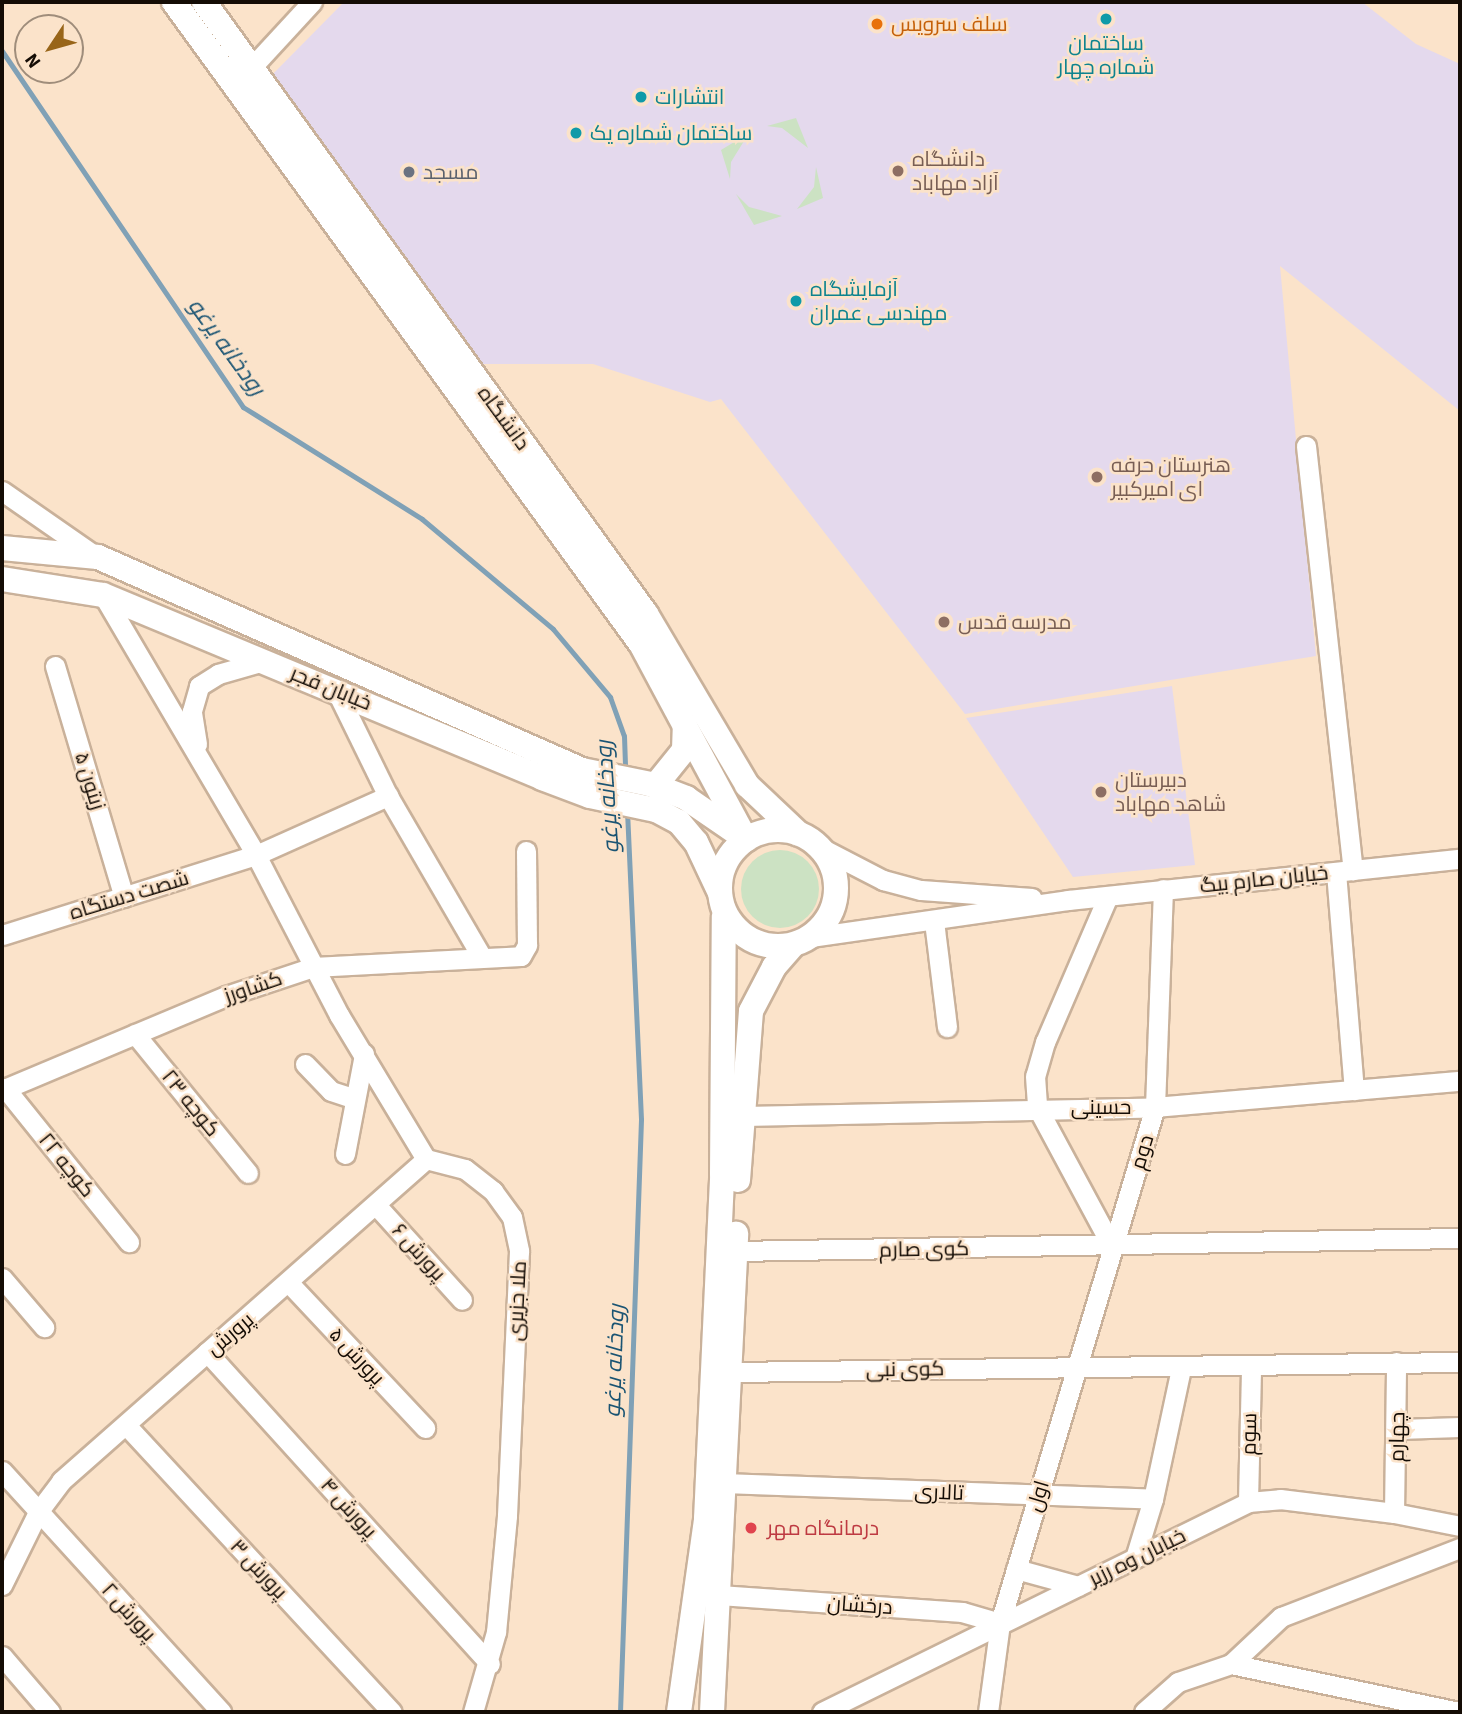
<!DOCTYPE html>
<html>
<head>
<meta charset="utf-8">
<style>
  body { margin:0 }
  #map { position:relative; width:1462px; height:1714px; overflow:hidden; background:#fbe3ca; font-family:"Source Sans 3",Cairo,sans-serif }
  div>[style] { position:absolute }
  [style*='--x'] { left:calc(var(--x)*1px); top:calc(var(--y)*1px); width:calc(var(--w)*1px); rotate:calc(var(--a)*1deg) }
  .education>* { inset:0; background:#e4d9ed }
  .green>* { inset:0; background:#cce2c3 }
  .round { border-radius:50% }
  .stream>* { height:5px; margin:-2.5px; padding:0 2.5px; transform-origin:2.5px; border-radius:2.5px; background:#80a1b6 }
  .roads { filter:drop-shadow(2px 0 #c9b19a) drop-shadow(-2px 0 #c9b19a) drop-shadow(0 2px #c9b19a) drop-shadow(0 -2px #c9b19a) }
  .minor>* { height:19px; margin:-9.5px; padding:0 9.5px; transform-origin:9.5px; border-radius:9.5px; background:#fff }
  .major>* { height:24px; margin:-12px; padding:0 12px; transform-origin:12px; border-radius:12px; background:#fff }
  .major>.ring { margin:-12px; padding:0; box-sizing:content-box; background:none; border:24px solid #fff; border-radius:50% }
  .dots>* { width:19px; height:19px; translate:-50% -50%; box-sizing:border-box; border:4px solid #fbe3ca; border-radius:50% }
  span { translate:-50% -50%; white-space:nowrap; text-align:center; line-height:1.15; -webkit-text-stroke:5px #fbe3ca; paint-order:stroke }
  .food-label { font-size:21px; color:#c56008 }
  .left { translate:0 -50%; text-align:left }
  .culture-label { font-size:21px; color:#0d838f }
  .education-label { font-size:21px; color:#785e54 }
  .worship-label { font-size:21px; color:#5b616d }
  .street-label { font-size:21px; color:#140c05 }
  .health-label { font-size:21px; color:#be3a42 }
  .water-label { font-size:23px; color:#1a5473; font-style:italic }
  .frame { position:absolute; inset:0; border:4px solid #140c05; pointer-events:none }
  .north { position:absolute; left:14px; top:14px; width:70px; height:70px; box-sizing:border-box; background:#fbe3ca; border:2px solid #9f8d7b; border-radius:50%; rotate:234deg; font-size:19px; font-weight:700; line-height:28px; text-align:center; color:#140c05 }
  .north::after { content:''; display:block; margin:auto; width:24px; height:32px; background:#986519; clip-path:polygon(50% 0,100% 100%,50% 72%,0 100%) }
</style>
</head>
<body>
<div id="map">
  <div class="education">
    <div style="clip-path:polygon(344px 2px,1362px 2px,1416px 44px,1460px 64px,1460px 411px,1280px 266px,1316px 656px,965px 714px,721px 399px,710px 402px,593px 364px,477px 364px,269px 78px)"></div>
    <div style="clip-path:polygon(1172px 686px,1195px 865px,1073px 877px,966px 718px)"></div>
  </div>
  <div class="green">
    <div style="clip-path:polygon(796px 118px,808px 148px,782px 128px,767px 126px)"></div>
    <div style="clip-path:polygon(749px 133px,731px 162px,730px 179px,721px 150px)"></div>
    <div style="clip-path:polygon(816px 167px,823px 198px,797px 209px,814px 187px)"></div>
    <div style="clip-path:polygon(736px 194px,749px 207px,782px 216px,754px 225px)"></div>
    <div class="round" style="left:741px;top:850px;width:78px;height:78px"></div>
  </div>
  <div class="stream">
    <div style="--x:2;--y:51;--w:430;--a:55.9"></div>
    <div style="--x:243;--y:407;--w:211;--a:32"></div>
    <div style="--x:422;--y:519;--w:171;--a:40"></div>
    <div style="--x:553;--y:629;--w:89;--a:50"></div>
    <div style="--x:610;--y:697;--w:41;--a:70.3"></div>
    <div style="--x:624;--y:736;--w:34;--a:88"></div>
    <div style="--x:620;--y:1712;--w:593;--a:-87.97"></div>
    <div style="--x:641;--y:1119;--w:307;--a:-92.6"></div>
  </div>
  <div class="roads">
    <div class="minor">
      <div style="--x:251;--y:68;--w:90;--a:-47.3"></div>
      <div style="--x:1306;--y:446;--w:427;--a:83.7"></div>
      <div style="--x:2;--y:491;--w:116;--a:34.8"></div>
      <div style="--x:103;--y:595;--w:302;--a:59.5"></div>
      <div style="--x:256;--y:855;--w:180;--a:62.6"></div>
      <div style="--x:339;--y:1015;--w:168;--a:58.9"></div>
      <div style="--x:426;--y:1159;--w:40;--a:14.4"></div>
      <div style="--x:465;--y:1169;--w:36;--a:38"></div>
      <div style="--x:493;--y:1191;--w:32;--a:54"></div>
      <div style="--x:512;--y:1217;--w:35;--a:78"></div>
      <div style="--x:519;--y:1251;--w:265;--a:92.6"></div>
      <div style="--x:507;--y:1516;--w:117;--a:95.4"></div>
      <div style="--x:496;--y:1632;--w:83;--a:106"></div>
      <div style="--x:55;--y:666;--w:241;--a:73.4"></div>
      <div style="--x:336;--y:690;--w:118;--a:63.9"></div>
      <div style="--x:388;--y:796;--w:185;--a:59.8"></div>
      <div style="--x:197;--y:744;--w:33;--a:-99"></div>
      <div style="--x:192;--y:711;--w:26;--a:-74"></div>
      <div style="--x:199;--y:686;--w:22;--a:-32"></div>
      <div style="--x:218;--y:674;--w:48;--a:-15.8"></div>
      <div style="--x:821;--y:848;--w:70;--a:27.3"></div>
      <div style="--x:883;--y:880;--w:39;--a:15"></div>
      <div style="--x:921;--y:890;--w:111;--a:4.1"></div>
      <div style="--x:1336;--y:872;--w:219;--a:85.3"></div>
      <div style="--x:1108;--y:896;--w:159;--a:113.3"></div>
      <div style="--x:1045;--y:1042;--w:35;--a:106"></div>
      <div style="--x:1035;--y:1076;--w:31;--a:86"></div>
      <div style="--x:1037;--y:1107;--w:160;--a:61.7"></div>
      <div style="--x:934;--y:921;--w:107;--a:83"></div>
      <div style="--x:2;--y:935;--w:266;--a:-17.5"></div>
      <div style="--x:256;--y:855;--w:145;--a:-24.1"></div>
      <div style="--x:811;--y:937;--w:260;--a:-8.2"></div>
      <div style="--x:1068;--y:900;--w:394;--a:-6"></div>
      <div style="--x:135;--y:1034;--w:179;--a:50.9"></div>
      <div style="--x:305;--y:1064;--w:37;--a:46"></div>
      <div style="--x:331;--y:1091;--w:23;--a:18"></div>
      <div style="--x:5;--y:1088;--w:198;--a:51.2"></div>
      <div style="--x:2;--y:1090;--w:243;--a:-22.8"></div>
      <div style="--x:226;--y:996;--w:92;--a:-18.4"></div>
      <div style="--x:313;--y:967;--w:208;--a:-3"></div>
      <div style="--x:521;--y:956;--w:13;--a:-61"></div>
      <div style="--x:527;--y:945;--w:94;--a:-90.6"></div>
      <div style="--x:741;--y:1116;--w:414;--a:-1.2"></div>
      <div style="--x:1155;--y:1107;--w:306;--a:-4.9"></div>
      <div style="--x:345;--y:1154;--w:102;--a:-79.2"></div>
      <div style="--x:376;--y:1205;--w:128;--a:47.8"></div>
      <div style="--x:735;--y:1251;--w:725;--a:-1.03"></div>
      <div style="--x:2;--y:1278;--w:65;--a:49.4"></div>
      <div style="--x:289;--y:1283;--w:199;--a:46.8"></div>
      <div style="--x:207;--y:1352;--w:421;--a:47.8"></div>
      <div style="--x:732;--y:1372;--w:728;--a:-0.79"></div>
      <div style="--x:126;--y:1425;--w:391;--a:47.2"></div>
      <div style="--x:1398;--y:1429;--w:62;--a:-1.8"></div>
      <div style="--x:2;--y:1471;--w:326;--a:47.7"></div>
      <div style="--x:726;--y:1483;--w:427;--a:2.1"></div>
      <div style="--x:1248;--y:1502;--w:135;--a:-88.7"></div>
      <div style="--x:1394;--y:1513;--w:151;--a:-89.2"></div>
      <div style="--x:1135;--y:1558;--w:62;--a:-73"></div>
      <div style="--x:1153;--y:1499;--w:134;--a:-77.9"></div>
      <div style="--x:1016;--y:1569;--w:64;--a:15.3"></div>
      <div style="--x:2;--y:1585;--w:81;--a:-63.7"></div>
      <div style="--x:38;--y:1512;--w:39;--a:-53"></div>
      <div style="--x:61;--y:1481;--w:487;--a:-41.4"></div>
      <div style="--x:719;--y:1595;--w:244;--a:4"></div>
      <div style="--x:962;--y:1612;--w:40;--a:16"></div>
      <div style="--x:2;--y:1656;--w:74;--a:49.4"></div>
      <div style="--x:1231;--y:1664;--w:69;--a:-43.2"></div>
      <div style="--x:1281;--y:1617;--w:192;--a:-21.1"></div>
      <div style="--x:822;--y:1712;--w:475;--a:-26.2"></div>
      <div style="--x:1248;--y:1502;--w:32;--a:-5"></div>
      <div style="--x:1280;--y:1499;--w:115;--a:7"></div>
      <div style="--x:1394;--y:1513;--w:67;--a:11.1"></div>
      <div style="--x:988;--y:1712;--w:90;--a:-82.3"></div>
      <div style="--x:1000;--y:1623;--w:539;--a:-73.28"></div>
      <div style="--x:1155;--y:1107;--w:218;--a:-87.9"></div>
      <div style="--x:1144;--y:1712;--w:45;--a:-41.4"></div>
      <div style="--x:1178;--y:1682;--w:56;--a:-18.8"></div>
      <div style="--x:1231;--y:1664;--w:232;--a:11.9"></div>
    </div>
    <div class="major">
      <div style="--x:174;--y:2;--w:794;--a:53.97"></div>
      <div style="--x:641;--y:644;--w:222;--a:61.8"></div>
      <div style="--x:204;--y:2;--w:755;--a:54.16"></div>
      <div style="--x:646;--y:614;--w:199;--a:59.4"></div>
      <div style="--x:747;--y:785;--w:71;--a:43.3"></div>
      <div style="--x:2;--y:548;--w:96;--a:5.4"></div>
      <div style="--x:98;--y:557;--w:529;--a:23.75"></div>
      <div style="--x:582;--y:770;--w:69;--a:11.6"></div>
      <div style="--x:650;--y:784;--w:39;--a:21"></div>
      <div style="--x:686;--y:798;--w:62;--a:34.5"></div>
      <div style="--x:2;--y:579;--w:102;--a:9"></div>
      <div style="--x:103;--y:595;--w:476;--a:22.6"></div>
      <div style="--x:542;--y:778;--w:51;--a:20.6"></div>
      <div style="--x:590;--y:796;--w:67;--a:12"></div>
      <div style="--x:656;--y:810;--w:26;--a:28"></div>
      <div style="--x:679;--y:822;--w:26;--a:50"></div>
      <div style="--x:696;--y:842;--w:56;--a:64.8"></div>
      <div style="--x:655;--y:786;--w:46;--a:-51.1"></div>
      <div style="--x:684;--y:750;--w:25;--a:-88"></div>
      <div class="ring" style="left:720px;top:830px;width:92px;height:92px"></div>
      <div style="--x:738;--y:1180;--w:169;--a:-85.6"></div>
      <div style="--x:751;--y:1011;--w:50;--a:-62.4"></div>
      <div style="--x:774;--y:967;--w:29;--a:-49"></div>
      <div style="--x:679;--y:1712;--w:195;--a:-82"></div>
      <div style="--x:706;--y:1519;--w:345;--a:-87.3"></div>
      <div style="--x:722;--y:1174;--w:257;--a:-89.6"></div>
      <div style="--x:712;--y:1712;--w:479;--a:-87.1"></div>
    </div>
  </div>
  <div class="dots">
    <div style="left:1106px;top:19px;background:#0f9aa8"></div>
    <div style="left:877px;top:24px;background:#e8710a"></div>
    <div style="left:641px;top:97px;background:#0f9aa8"></div>
    <div style="left:576px;top:133px;background:#0f9aa8"></div>
    <div style="left:898px;top:171px;background:#8d6e63"></div>
    <div style="left:409px;top:172px;background:#6b7280"></div>
    <div style="left:796px;top:301px;background:#0f9aa8"></div>
    <div style="left:1097px;top:477px;background:#8d6e63"></div>
    <div style="left:944px;top:622px;background:#8d6e63"></div>
    <div style="left:1101px;top:792px;background:#8d6e63"></div>
    <div style="left:751px;top:1528px;background:#e0444e"></div>
  </div>
  <div class="food-label">
    <span class="left" style="left:891px;top:24px">سلف سرویس</span>
  </div>
  <div class="culture-label">
    <span style="left:1106px;top:55px">ساختمان<br>شماره چهار</span>
    <span class="left" style="left:655px;top:97px">انتشارات</span>
    <span class="left" style="left:590px;top:133px">ساختمان شماره یک</span>
    <span class="left" style="left:810px;top:301px">آزمایشگاه<br>مهندسی عمران</span>
  </div>
  <div class="education-label">
    <span class="left" style="left:912px;top:171px">دانشگاه<br>آزاد مهاباد</span>
    <span class="left" style="left:1111px;top:477px">هنرستان حرفه<br>ای امیرکبیر</span>
    <span class="left" style="left:958px;top:622px">مدرسه قدس</span>
    <span class="left" style="left:1115px;top:792px">دبیرستان<br>شاهد مهاباد</span>
  </div>
  <div class="worship-label">
    <span class="left" style="left:423px;top:172px">مسجد</span>
  </div>
  <div class="street-label">
    <span style="left:504px;top:418px;rotate:54deg">دانشگاه</span>
    <span style="left:331px;top:688px;rotate:22deg">خیابان فجر</span>
    <span style="left:90px;top:781px;rotate:73deg">زیتون ۵</span>
    <span style="left:1264px;top:879px;rotate:-6deg">خیابان صارم بیگ</span>
    <span style="left:129px;top:895px;rotate:-17deg">شصت دستگاه</span>
    <span style="left:253px;top:987px;rotate:-19deg">کشاورز</span>
    <span style="left:191px;top:1103px;rotate:51deg">کوچه ۲۳</span>
    <span style="left:1101px;top:1107px">حسینی</span>
    <span style="left:1142px;top:1152px;rotate:-73deg">دوم</span>
    <span style="left:67px;top:1165px;rotate:51deg">کوچه ۲۲</span>
    <span style="left:924px;top:1249px;rotate:-1deg">کوی صارم</span>
    <span style="left:419px;top:1252px;rotate:48deg">پرورش ۶</span>
    <span style="left:517px;top:1301px;rotate:-87deg">ملا جزیری</span>
    <span style="left:230px;top:1334px;rotate:-40deg">پرورش</span>
    <span style="left:357px;top:1356px;rotate:47deg">پرورش ۵</span>
    <span style="left:905px;top:1369px;rotate:-1deg">کوی نبی</span>
    <span style="left:1249px;top:1434px;rotate:-89deg">سوم</span>
    <span style="left:1397px;top:1437px;rotate:-89deg">چهارم</span>
    <span style="left:939px;top:1492px;rotate:2deg">تالاری</span>
    <span style="left:1038px;top:1496px;rotate:-73deg">اول</span>
    <span style="left:349px;top:1508px;rotate:48deg">پرورش ۴</span>
    <span style="left:1137px;top:1557px;rotate:-26deg">خیابان وه رزیر</span>
    <span style="left:259px;top:1569px;rotate:47deg">پرورش ۳</span>
    <span style="left:860px;top:1605px;rotate:4deg">درخشان</span>
    <span style="left:129px;top:1612px;rotate:48deg">پرورش ۲</span>
  </div>
  <div class="health-label">
    <span class="left" style="left:767px;top:1528px">درمانگاه مهر</span>
  </div>
  <div class="water-label">
    <span style="left:226px;top:347px;rotate:54deg">رودخانه یرغو</span>
    <span style="left:608px;top:797px;rotate:-94deg">رودخانه یرغو</span>
    <span style="left:615px;top:1361px;rotate:-88deg">رودخانه یرغو</span>
  </div>
  <div class="frame"></div>
  <div class="north">N</div>
</div>
</body>
</html>
